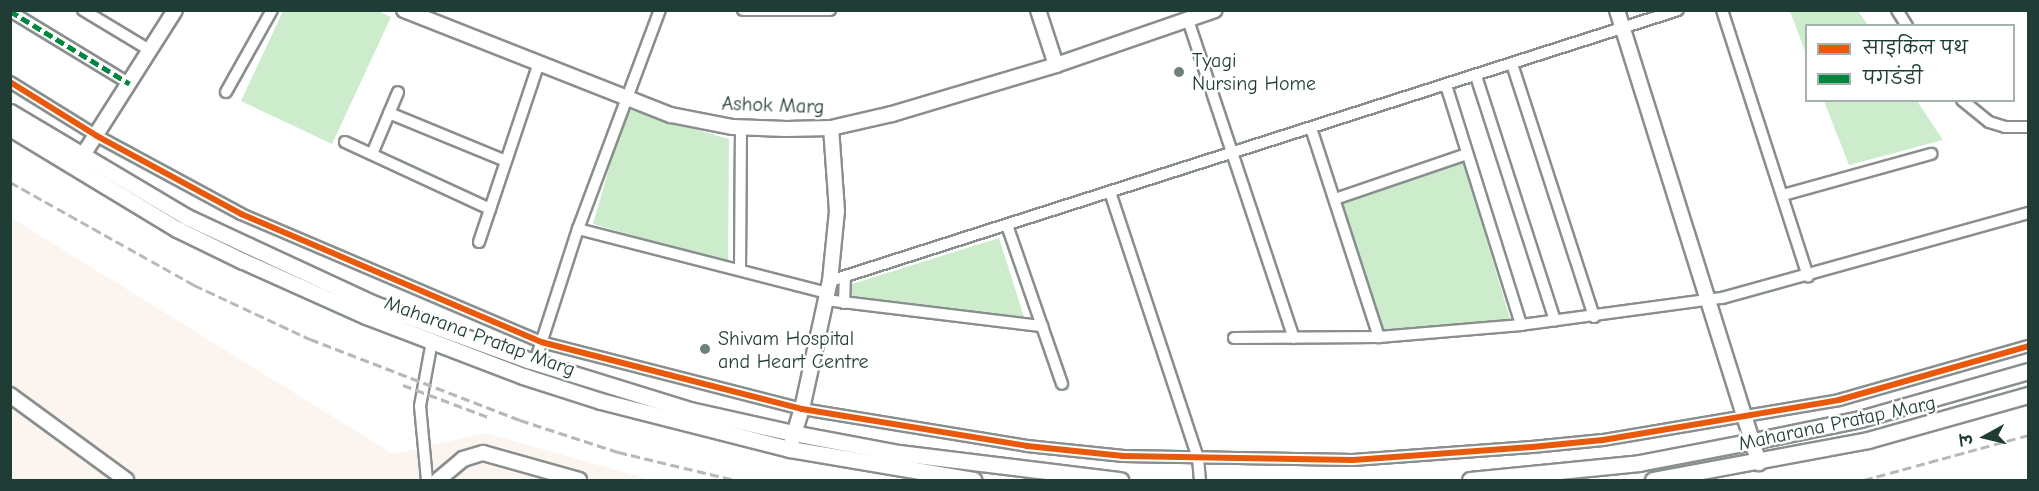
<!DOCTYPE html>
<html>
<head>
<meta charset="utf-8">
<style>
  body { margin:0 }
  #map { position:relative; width:2039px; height:491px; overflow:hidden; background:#fff; font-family:"Comic Neue","Playpen Sans Deva",sans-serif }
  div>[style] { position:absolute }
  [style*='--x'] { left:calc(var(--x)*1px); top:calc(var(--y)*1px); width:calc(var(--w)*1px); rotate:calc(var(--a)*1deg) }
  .built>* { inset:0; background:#fcf4ef }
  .green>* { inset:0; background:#cceccc }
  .roads { filter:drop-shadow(2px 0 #898f8d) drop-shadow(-2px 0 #898f8d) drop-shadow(0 2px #898f8d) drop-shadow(0 -2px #898f8d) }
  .minor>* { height:10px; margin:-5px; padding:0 5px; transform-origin:5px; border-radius:5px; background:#fff }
  .tertiary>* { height:14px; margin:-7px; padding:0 7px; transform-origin:7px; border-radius:7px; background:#fff }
  .secondary>* { height:15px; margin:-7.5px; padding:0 7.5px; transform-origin:7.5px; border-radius:7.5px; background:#fff }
  .rail>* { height:3px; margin-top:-1.5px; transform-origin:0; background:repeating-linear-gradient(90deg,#b6b9b8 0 9px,transparent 0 13.5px) }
  .quiet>* { height:4.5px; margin-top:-2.25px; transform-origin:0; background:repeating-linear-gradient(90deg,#00873e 0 9px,transparent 0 13.5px) }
  .cycleway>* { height:6px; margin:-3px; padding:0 3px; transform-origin:3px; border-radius:3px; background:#e8590c }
  .dots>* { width:16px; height:16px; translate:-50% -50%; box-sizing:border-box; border:3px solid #fff; border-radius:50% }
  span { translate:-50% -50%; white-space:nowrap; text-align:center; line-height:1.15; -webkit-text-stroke:5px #fff; paint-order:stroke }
  .poi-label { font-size:20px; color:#1f3d34 }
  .left { translate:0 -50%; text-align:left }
  .street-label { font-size:20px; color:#1f3d34 }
  .frame { position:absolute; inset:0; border:12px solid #1f3d34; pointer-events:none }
  .legend { position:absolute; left:1805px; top:24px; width:210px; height:78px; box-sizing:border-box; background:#fff; border:2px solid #a5b1ae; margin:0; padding:8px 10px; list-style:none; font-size:18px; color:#1f3d34 }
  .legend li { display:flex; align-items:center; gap:12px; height:30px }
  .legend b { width:30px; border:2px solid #a5b1ae }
  .north { position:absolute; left:1955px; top:407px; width:60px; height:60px; -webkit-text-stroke:4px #fff; paint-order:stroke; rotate:262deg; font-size:16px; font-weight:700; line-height:24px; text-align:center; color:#1f3d34 }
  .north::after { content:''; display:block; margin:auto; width:21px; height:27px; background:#1f3d34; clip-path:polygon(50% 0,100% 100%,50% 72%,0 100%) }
</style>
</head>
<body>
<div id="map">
  <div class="built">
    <div style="clip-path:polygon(10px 217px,393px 454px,486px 433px,651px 480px,11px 480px)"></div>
  </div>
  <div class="green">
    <div style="clip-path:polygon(283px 11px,378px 11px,391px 17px,332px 144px,241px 101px)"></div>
    <div style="clip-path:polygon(1790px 11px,1858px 11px,1868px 25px,1806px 26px,1806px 54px)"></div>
    <div style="clip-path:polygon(1824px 101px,1917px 101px,1943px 140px,1849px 165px)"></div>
    <div style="clip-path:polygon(626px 109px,729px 139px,728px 263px,593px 224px)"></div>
    <div style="clip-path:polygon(1463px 162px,1511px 322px,1380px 331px,1341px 204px)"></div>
    <div style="clip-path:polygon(999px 238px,1024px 317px,845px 295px,849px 285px)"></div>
  </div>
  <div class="roads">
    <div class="minor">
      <div style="--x:83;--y:10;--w:79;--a:31.1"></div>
      <div style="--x:743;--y:10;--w:87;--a:0"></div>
      <div style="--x:1722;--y:10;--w:280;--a:72.1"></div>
      <div style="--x:1897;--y:10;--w:19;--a:58"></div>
      <div style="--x:10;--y:11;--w:140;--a:31.3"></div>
      <div style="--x:1188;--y:20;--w:335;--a:71.6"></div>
      <div style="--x:1512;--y:64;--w:266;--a:72"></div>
      <div style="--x:1476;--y:76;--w:257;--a:72.1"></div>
      <div style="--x:10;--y:82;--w:102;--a:31.8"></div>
      <div style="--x:97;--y:136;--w:164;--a:28.4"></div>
      <div style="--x:241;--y:214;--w:326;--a:23.1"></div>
      <div style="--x:541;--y:342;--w:269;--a:14.4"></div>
      <div style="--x:802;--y:409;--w:228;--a:9.3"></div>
      <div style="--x:1027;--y:446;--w:97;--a:5.9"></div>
      <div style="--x:1123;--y:456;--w:230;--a:1"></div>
      <div style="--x:1353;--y:460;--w:179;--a:-4.2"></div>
      <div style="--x:1532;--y:447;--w:71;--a:-5.6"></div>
      <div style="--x:1603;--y:440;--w:239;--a:-9.6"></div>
      <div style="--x:1839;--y:400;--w:197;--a:-15.9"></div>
      <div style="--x:1446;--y:85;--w:251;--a:72.6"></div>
      <div style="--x:226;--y:92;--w:94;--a:-60.7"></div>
      <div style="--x:1962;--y:100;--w:35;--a:39"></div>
      <div style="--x:1989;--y:122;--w:17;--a:17"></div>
      <div style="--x:2005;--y:127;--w:23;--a:0"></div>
      <div style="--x:389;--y:113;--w:126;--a:22.3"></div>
      <div style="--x:1311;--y:128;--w:220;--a:72"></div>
      <div style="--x:345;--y:142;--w:160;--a:24.8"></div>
      <div style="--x:372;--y:154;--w:67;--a:-67.2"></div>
      <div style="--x:1110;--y:192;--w:280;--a:71.7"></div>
      <div style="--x:1198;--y:458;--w:22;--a:85"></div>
      <div style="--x:1783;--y:195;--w:154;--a:-15.5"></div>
      <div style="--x:1335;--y:199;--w:139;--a:-18.8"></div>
      <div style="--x:1007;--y:225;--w:168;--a:70.9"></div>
      <div style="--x:578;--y:229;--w:258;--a:14.4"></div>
      <div style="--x:479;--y:242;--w:186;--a:-71.5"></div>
      <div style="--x:740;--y:270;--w:143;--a:-89.6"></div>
      <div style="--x:830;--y:281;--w:890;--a:-17.72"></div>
      <div style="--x:826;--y:300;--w:218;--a:6.9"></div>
      <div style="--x:844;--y:303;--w:26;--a:-88"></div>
      <div style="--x:1234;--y:338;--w:145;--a:-0.4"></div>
      <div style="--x:1379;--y:337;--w:143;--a:-4.8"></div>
      <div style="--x:1521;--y:325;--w:203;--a:-7.7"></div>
      <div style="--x:1722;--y:298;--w:318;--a:-15.5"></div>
      <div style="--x:535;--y:362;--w:140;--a:-72.1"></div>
      <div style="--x:578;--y:229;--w:234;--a:-69.5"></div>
      <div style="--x:427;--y:480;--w:74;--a:-95.4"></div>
      <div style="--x:420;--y:406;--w:66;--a:-79.5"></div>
    </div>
    <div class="tertiary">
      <div style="--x:404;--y:10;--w:287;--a:21.5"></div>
      <div style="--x:671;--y:115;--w:63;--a:11"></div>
      <div style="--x:733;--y:127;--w:53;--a:2.2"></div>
      <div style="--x:786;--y:129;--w:45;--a:-1.3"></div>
      <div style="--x:831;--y:128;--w:63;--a:-12.9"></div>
      <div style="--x:892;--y:114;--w:171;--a:-16.6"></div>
      <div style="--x:1056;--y:65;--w:168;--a:-19.1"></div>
      <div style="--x:1038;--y:10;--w:58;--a:71.9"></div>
      <div style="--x:1617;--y:10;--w:475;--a:72.6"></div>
      <div style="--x:78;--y:163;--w:181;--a:-57.6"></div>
      <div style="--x:10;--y:395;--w:144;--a:36.2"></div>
      <div style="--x:791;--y:444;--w:37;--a:-73"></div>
      <div style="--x:802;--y:409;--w:131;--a:-77.7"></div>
      <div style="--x:830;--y:281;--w:70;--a:-84.3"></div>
      <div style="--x:837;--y:211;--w:83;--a:-94.1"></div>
      <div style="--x:438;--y:480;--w:33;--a:-40"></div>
      <div style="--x:463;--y:459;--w:21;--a:-17"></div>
      <div style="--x:483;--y:453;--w:100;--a:15.7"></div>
    </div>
    <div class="secondary">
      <div style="--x:10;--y:112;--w:206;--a:30.7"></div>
      <div style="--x:187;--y:217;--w:68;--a:25.1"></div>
      <div style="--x:249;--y:246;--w:136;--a:24.9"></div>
      <div style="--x:372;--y:303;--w:166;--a:20.1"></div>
      <div style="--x:528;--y:360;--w:170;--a:17.2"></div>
      <div style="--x:690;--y:410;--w:106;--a:12.6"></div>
      <div style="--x:793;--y:433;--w:108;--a:10.7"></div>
      <div style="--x:899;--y:453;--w:223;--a:7"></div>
      <div style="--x:10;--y:128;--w:195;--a:31.2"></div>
      <div style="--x:177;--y:229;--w:73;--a:25.9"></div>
      <div style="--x:243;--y:261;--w:135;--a:24.1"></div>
      <div style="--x:366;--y:316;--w:168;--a:20.9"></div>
      <div style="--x:523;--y:376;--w:82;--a:17.8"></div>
      <div style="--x:601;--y:401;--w:195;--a:14.3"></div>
      <div style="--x:790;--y:449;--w:186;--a:9.6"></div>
      <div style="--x:1470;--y:480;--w:170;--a:-5.7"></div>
      <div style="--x:1639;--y:463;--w:116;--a:-10.9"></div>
      <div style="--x:1753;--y:441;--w:109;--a:-11.6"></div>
      <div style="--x:1860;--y:419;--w:175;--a:-15.9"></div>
      <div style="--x:1653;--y:480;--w:219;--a:-10.5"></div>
      <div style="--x:1868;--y:440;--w:166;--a:-15.7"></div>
    </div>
  </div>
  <div class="rail">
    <div style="--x:10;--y:182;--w:211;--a:29.2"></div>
    <div style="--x:194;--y:285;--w:128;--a:25"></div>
    <div style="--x:310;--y:339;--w:225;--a:21.1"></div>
    <div style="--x:520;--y:420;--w:103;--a:18.1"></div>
    <div style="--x:618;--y:452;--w:120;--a:13.5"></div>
    <div style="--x:403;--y:385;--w:91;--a:20.6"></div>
    <div style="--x:1864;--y:480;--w:170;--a:-15.3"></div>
  </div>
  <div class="quiet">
    <div style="--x:10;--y:11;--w:140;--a:31.3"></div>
  </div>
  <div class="cycleway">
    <div style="--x:10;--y:82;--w:102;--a:31.8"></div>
    <div style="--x:97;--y:136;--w:164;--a:28.4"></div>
    <div style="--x:241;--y:214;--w:326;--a:23.1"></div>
    <div style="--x:541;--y:342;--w:269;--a:14.4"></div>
    <div style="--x:802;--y:409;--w:228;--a:9.3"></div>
    <div style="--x:1027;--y:446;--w:97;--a:5.9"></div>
    <div style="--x:1123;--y:456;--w:230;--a:1"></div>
    <div style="--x:1353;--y:460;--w:179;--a:-4.2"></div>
    <div style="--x:1532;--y:447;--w:71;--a:-5.6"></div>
    <div style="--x:1603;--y:440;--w:239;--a:-9.6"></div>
    <div style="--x:1839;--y:400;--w:197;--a:-15.9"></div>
  </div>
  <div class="dots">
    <div style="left:1179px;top:72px;background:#6d817b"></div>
    <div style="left:705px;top:349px;background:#6d817b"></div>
  </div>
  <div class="poi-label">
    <span class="left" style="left:1192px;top:72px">Tyagi<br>Nursing Home</span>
    <span class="left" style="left:718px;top:350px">Shivam Hospital<br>and Heart Centre</span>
  </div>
  <div class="street-label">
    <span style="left:773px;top:105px;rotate:2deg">Ashok Marg</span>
    <span style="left:480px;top:336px;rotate:20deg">Maharana Pratap Marg</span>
    <span style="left:1837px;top:423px;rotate:-12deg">Maharana Pratap Marg</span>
  </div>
  <div class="frame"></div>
  <ul class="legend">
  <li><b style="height:8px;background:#e8590c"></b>साइकिल पथ</li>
  <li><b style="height:8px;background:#00873e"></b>पगडंडी</li>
  </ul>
  <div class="north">उ</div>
</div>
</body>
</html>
